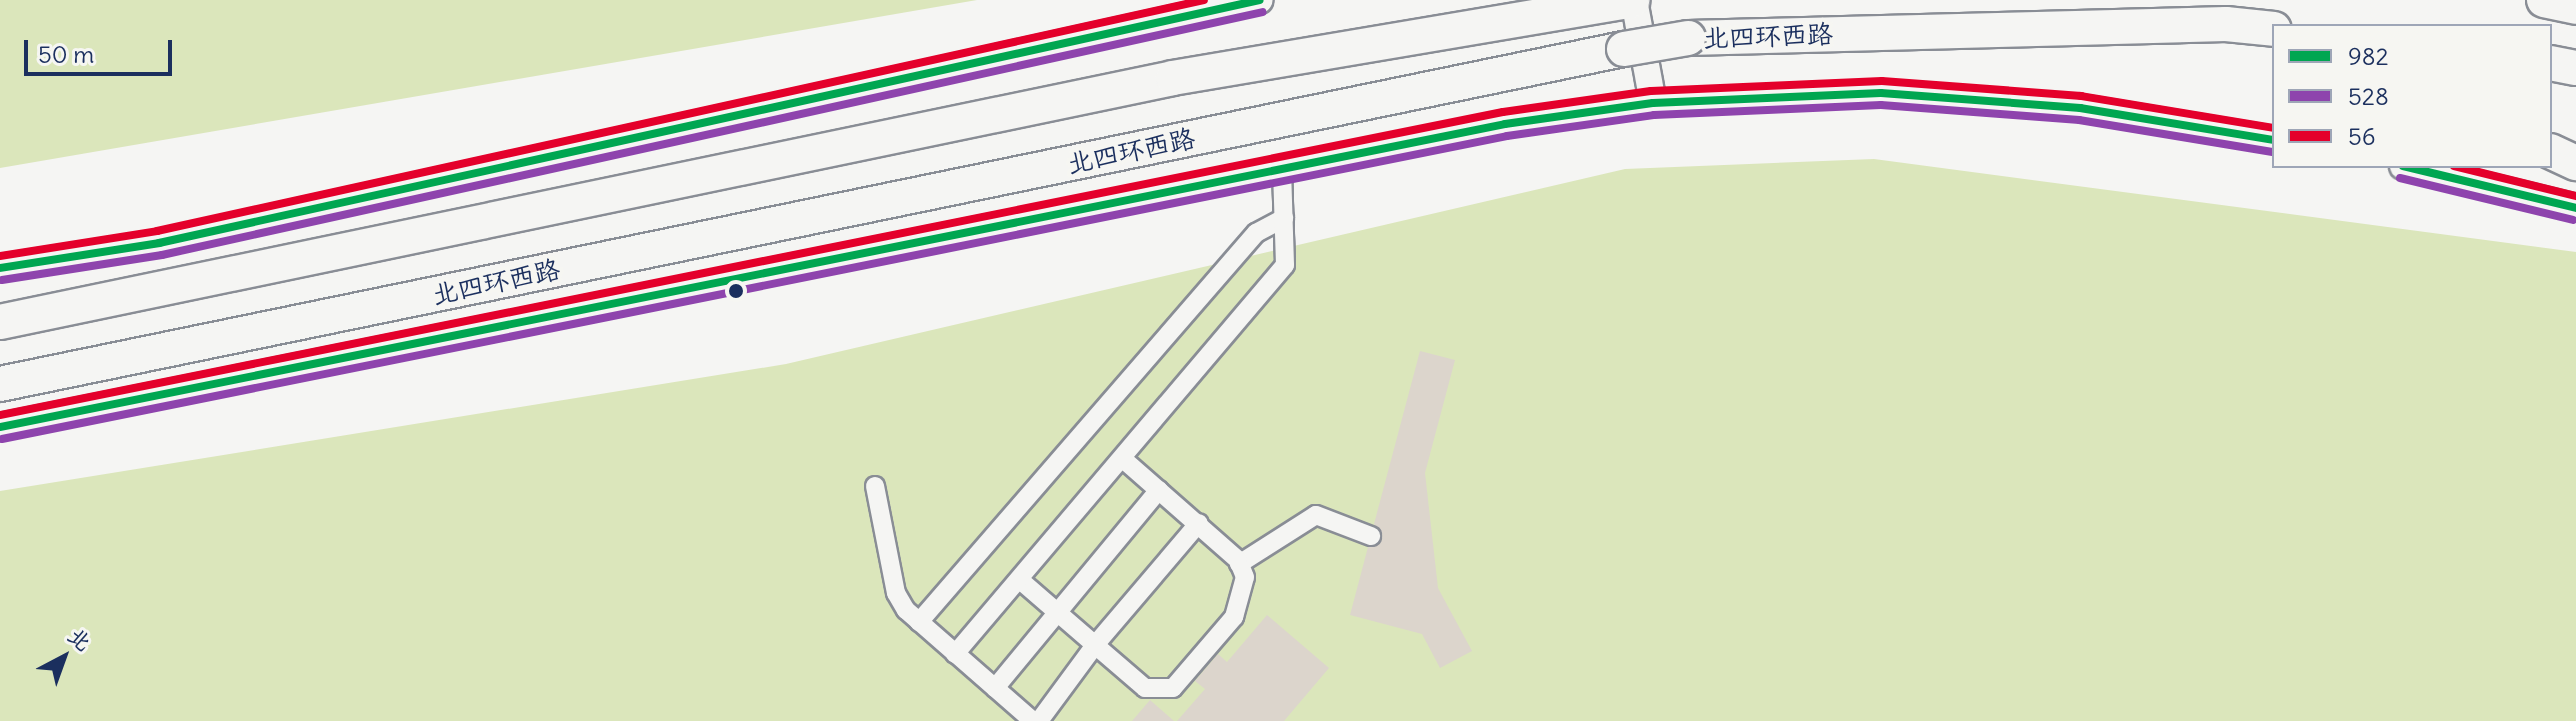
<!DOCTYPE html>
<html>
<head>
<meta charset="utf-8">
<style>
  body { margin:0 }
  #map { position:relative; width:2576px; height:721px; overflow:hidden; background:#f5f5f3; font-family:Delius,"LXGW WenKai TC",sans-serif }
  div>[style] { position:absolute }
  [style*='--x'] { left:calc(var(--x)*1px); top:calc(var(--y)*1px); width:calc(var(--w)*1px); rotate:calc(var(--a)*1deg) }
  .green>* { inset:0; background:#dbe6bb }
  .building>* { inset:0; background:#dcd5cc }
  .roads { filter:drop-shadow(2px 0 #898d95) drop-shadow(-2px 0 #898d95) drop-shadow(0 2px #898d95) drop-shadow(0 -2px #898d95) }
  .street>* { height:18px; margin:-9px; padding:0 9px; transform-origin:9px; border-radius:9px; background:#f5f5f3 }
  .secondary>* { height:26px; margin:-13px; padding:0 13px; transform-origin:13px; border-radius:13px; background:#f5f5f3 }
  .highway>* { height:34px; margin:-17px; padding:0 17px; transform-origin:17px; border-radius:17px; background:#f5f5f3 }
  .bridges { filter:drop-shadow(2px 0 #898d95) drop-shadow(-2px 0 #898d95) drop-shadow(0 2px #898d95) drop-shadow(0 -2px #898d95) }
  .highway-bridge>* { height:34px; margin:-17px; padding:0 17px; transform-origin:17px; border-radius:17px; background:#f5f5f3 }
  .bus-1>* { height:8px; margin:-4px; padding:0 4px; transform-origin:4px; border-radius:4px; background:#00a651 }
  .bus-2>* { height:8px; margin:-4px; padding:0 4px; transform-origin:4px; border-radius:4px; background:#8e44ad }
  .bus-3>* { height:8px; margin:-4px; padding:0 4px; transform-origin:4px; border-radius:4px; background:#e4002b }
  .dots>* { width:22px; height:22px; translate:-50% -50%; box-sizing:border-box; border:4px solid #f6f6f2; border-radius:50% }
  span { translate:-50% -50%; white-space:nowrap; text-align:center; line-height:1.15; -webkit-text-stroke:8px #f6f6f2; paint-order:stroke }
  .street-label { font-size:26px; color:#1b2f5e }
  .legend { position:absolute; left:2272px; top:24px; width:280px; height:144px; box-sizing:border-box; background:#f6f6f2; border:2px solid #9ea6b7; margin:0; padding:10px 14px; list-style:none; font-size:24px; color:#1b2f5e }
  .legend li { display:flex; align-items:center; gap:16px; height:40px }
  .legend b { width:40px; border:2px solid #9ea6b7 }
  .north { position:absolute; left:24px; top:617px; width:80px; height:80px; -webkit-text-stroke:6px #f6f6f2; paint-order:stroke; rotate:41deg; font-size:22px; font-weight:700; line-height:32px; text-align:center; color:#1b2f5e }
  .north::after { content:''; display:block; margin:auto; width:28px; height:36px; background:#1b2f5e; clip-path:polygon(50% 0,100% 100%,50% 72%,0 100%) }
  .scale { position:absolute; left:24px; top:40px; width:148px; height:36px; box-sizing:border-box; border:4px solid #1b2f5e; border-top:0; padding-left:10px; font-size:24px; line-height:28px; white-space:nowrap; color:#1b2f5e; -webkit-text-stroke:6px #f6f6f2; paint-order:stroke }
</style>
</head>
<body>
<div id="map">
  <div class="green">
    <div style="clip-path:polygon(0 0,977px 0,0 168px)"></div>
    <div style="clip-path:polygon(1874px 159px,2576px 252px,2576px 721px,0 721px,0 491px,786px 364px,1625px 169px)"></div>
  </div>
  <div class="building">
    <div style="clip-path:polygon(1420px 351px,1455px 360px,1425px 473px,1438px 588px,1472px 651px,1440px 668px,1422px 634px,1350px 615px,1368px 547px,1382px 540px,1374px 524px)"></div>
    <div style="clip-path:polygon(1267px 615px,1329px 668px,1284px 721px,1177px 721px,1205px 689px,1195px 681px,1218px 654px,1227px 662px)"></div>
    <div style="clip-path:polygon(1150px 700px,1174px 721px,1132px 721px)"></div>
  </div>
  <div class="roads">
    <div class="street">
      <div style="--x:875;--y:486;--w:109;--a:78.9"></div>
      <div style="--x:896;--y:593;--w:20;--a:60"></div>
      <div style="--x:906;--y:610;--w:169;--a:41.2"></div>
      <div style="--x:1239;--y:564;--w:91;--a:-32.5"></div>
      <div style="--x:1316;--y:515;--w:59;--a:20.9"></div>
      <div style="--x:1020;--y:580;--w:99;--a:40.9"></div>
      <div style="--x:1095;--y:645;--w:160;--a:-49.6"></div>
      <div style="--x:919;--y:622;--w:515;--a:-49.1"></div>
      <div style="--x:1256;--y:233;--w:32;--a:-28"></div>
      <div style="--x:955;--y:654;--w:510;--a:-49.69"></div>
      <div style="--x:1285;--y:265;--w:96;--a:-91.8"></div>
      <div style="--x:995;--y:688;--w:257;--a:-50.4"></div>
      <div style="--x:1039;--y:721;--w:94;--a:-53.6"></div>
      <div style="--x:1095;--y:645;--w:66;--a:40.7"></div>
      <div style="--x:1145;--y:688;--w:28;--a:0"></div>
      <div style="--x:1173;--y:688;--w:94;--a:-49.3"></div>
      <div style="--x:1234;--y:617;--w:41;--a:-74.6"></div>
      <div style="--x:1245;--y:577;--w:18;--a:-112"></div>
      <div style="--x:1238;--y:560;--w:152;--a:-138.7"></div>
    </div>
    <div class="secondary">
      <div style="--x:1634;--y:0;--w:105;--a:79.5"></div>
      <div style="--x:2403;--y:166;--w:178;--a:13.6"></div>
      <div style="--x:0;--y:268;--w:161;--a:-8.9"></div>
      <div style="--x:159;--y:243;--w:1127;--a:-12.45"></div>
      <div style="--x:0;--y:427;--w:1535;--a:-11.38"></div>
      <div style="--x:1505;--y:124;--w:149;--a:-8.1"></div>
      <div style="--x:1653;--y:103;--w:228;--a:-2.5"></div>
      <div style="--x:1881;--y:93;--w:200;--a:4.3"></div>
      <div style="--x:2080;--y:108;--w:197;--a:9.4"></div>
    </div>
    <div class="highway">
      <div style="--x:2544;--y:0;--w:33;--a:12"></div>
      <div style="--x:1688;--y:38;--w:538;--a:-1.49"></div>
      <div style="--x:2226;--y:24;--w:48;--a:5.9"></div>
      <div style="--x:2550;--y:63;--w:26;--a:11"></div>
      <div style="--x:2550;--y:151;--w:29;--a:25"></div>
      <div style="--x:0;--y:322;--w:1198;--a:-11.75"></div>
      <div style="--x:1173;--y:78;--w:466;--a:-9.6"></div>
      <div style="--x:0;--y:384;--w:1658;--a:-11.66"></div>
    </div>
  </div>
  <div class="bridges">
    <div class="highway-bridge">
      <div style="--x:1624;--y:49;--w:65;--a:-9.8"></div>
    </div>
  </div>
  <div class="bus-1">
    <div style="--x:2403;--y:166;--w:178;--a:13.6"></div>
    <div style="--x:0;--y:268;--w:161;--a:-8.9"></div>
    <div style="--x:159;--y:243;--w:1127;--a:-12.45"></div>
    <div style="--x:0;--y:427;--w:1535;--a:-11.38"></div>
    <div style="--x:1505;--y:124;--w:149;--a:-8.1"></div>
    <div style="--x:1653;--y:103;--w:228;--a:-2.5"></div>
    <div style="--x:1881;--y:93;--w:200;--a:4.3"></div>
    <div style="--x:2080;--y:108;--w:197;--a:9.4"></div>
  </div>
  <div class="bus-2">
    <div style="--x:2400;--y:178;--w:178;--a:13.6"></div>
    <div style="--x:2;--y:280;--w:162;--a:-8.9"></div>
    <div style="--x:162;--y:255;--w:1127;--a:-12.45"></div>
    <div style="--x:2;--y:439;--w:1535;--a:-11.38"></div>
    <div style="--x:1507;--y:136;--w:148;--a:-8.1"></div>
    <div style="--x:1654;--y:115;--w:227;--a:-2.5"></div>
    <div style="--x:1881;--y:105;--w:199;--a:4.3"></div>
    <div style="--x:2079;--y:120;--w:196;--a:9.4"></div>
  </div>
  <div class="bus-3">
    <div style="--x:2454;--y:166;--w:126;--a:13.8"></div>
    <div style="--x:0;--y:256;--w:159;--a:-9"></div>
    <div style="--x:157;--y:231;--w:1072;--a:-12.44"></div>
    <div style="--x:0;--y:415;--w:1533;--a:-11.4"></div>
    <div style="--x:1503;--y:112;--w:149;--a:-8.1"></div>
    <div style="--x:1651;--y:91;--w:231;--a:-2.5"></div>
    <div style="--x:1882;--y:81;--w:200;--a:4.3"></div>
    <div style="--x:2081;--y:96;--w:196;--a:9.4"></div>
  </div>
  <div class="dots">
    <div style="left:736px;top:291px;background:#1b2f5e"></div>
  </div>
  <div class="street-label">
    <span style="left:1768px;top:36px;rotate:-2deg">北四环西路</span>
    <span style="left:1131px;top:151px;rotate:-12deg">北四环西路</span>
    <span style="left:496px;top:282px;rotate:-12deg">北四环西路</span>
  </div>
  <ul class="legend">
  <li><b style="height:10px;background:#00a651"></b>982</li>
  <li><b style="height:10px;background:#8e44ad"></b>528</li>
  <li><b style="height:10px;background:#e4002b"></b>56</li>
  </ul>
  <div class="north">北</div>
  <div class="scale">50 m</div>
</div>
</body>
</html>
